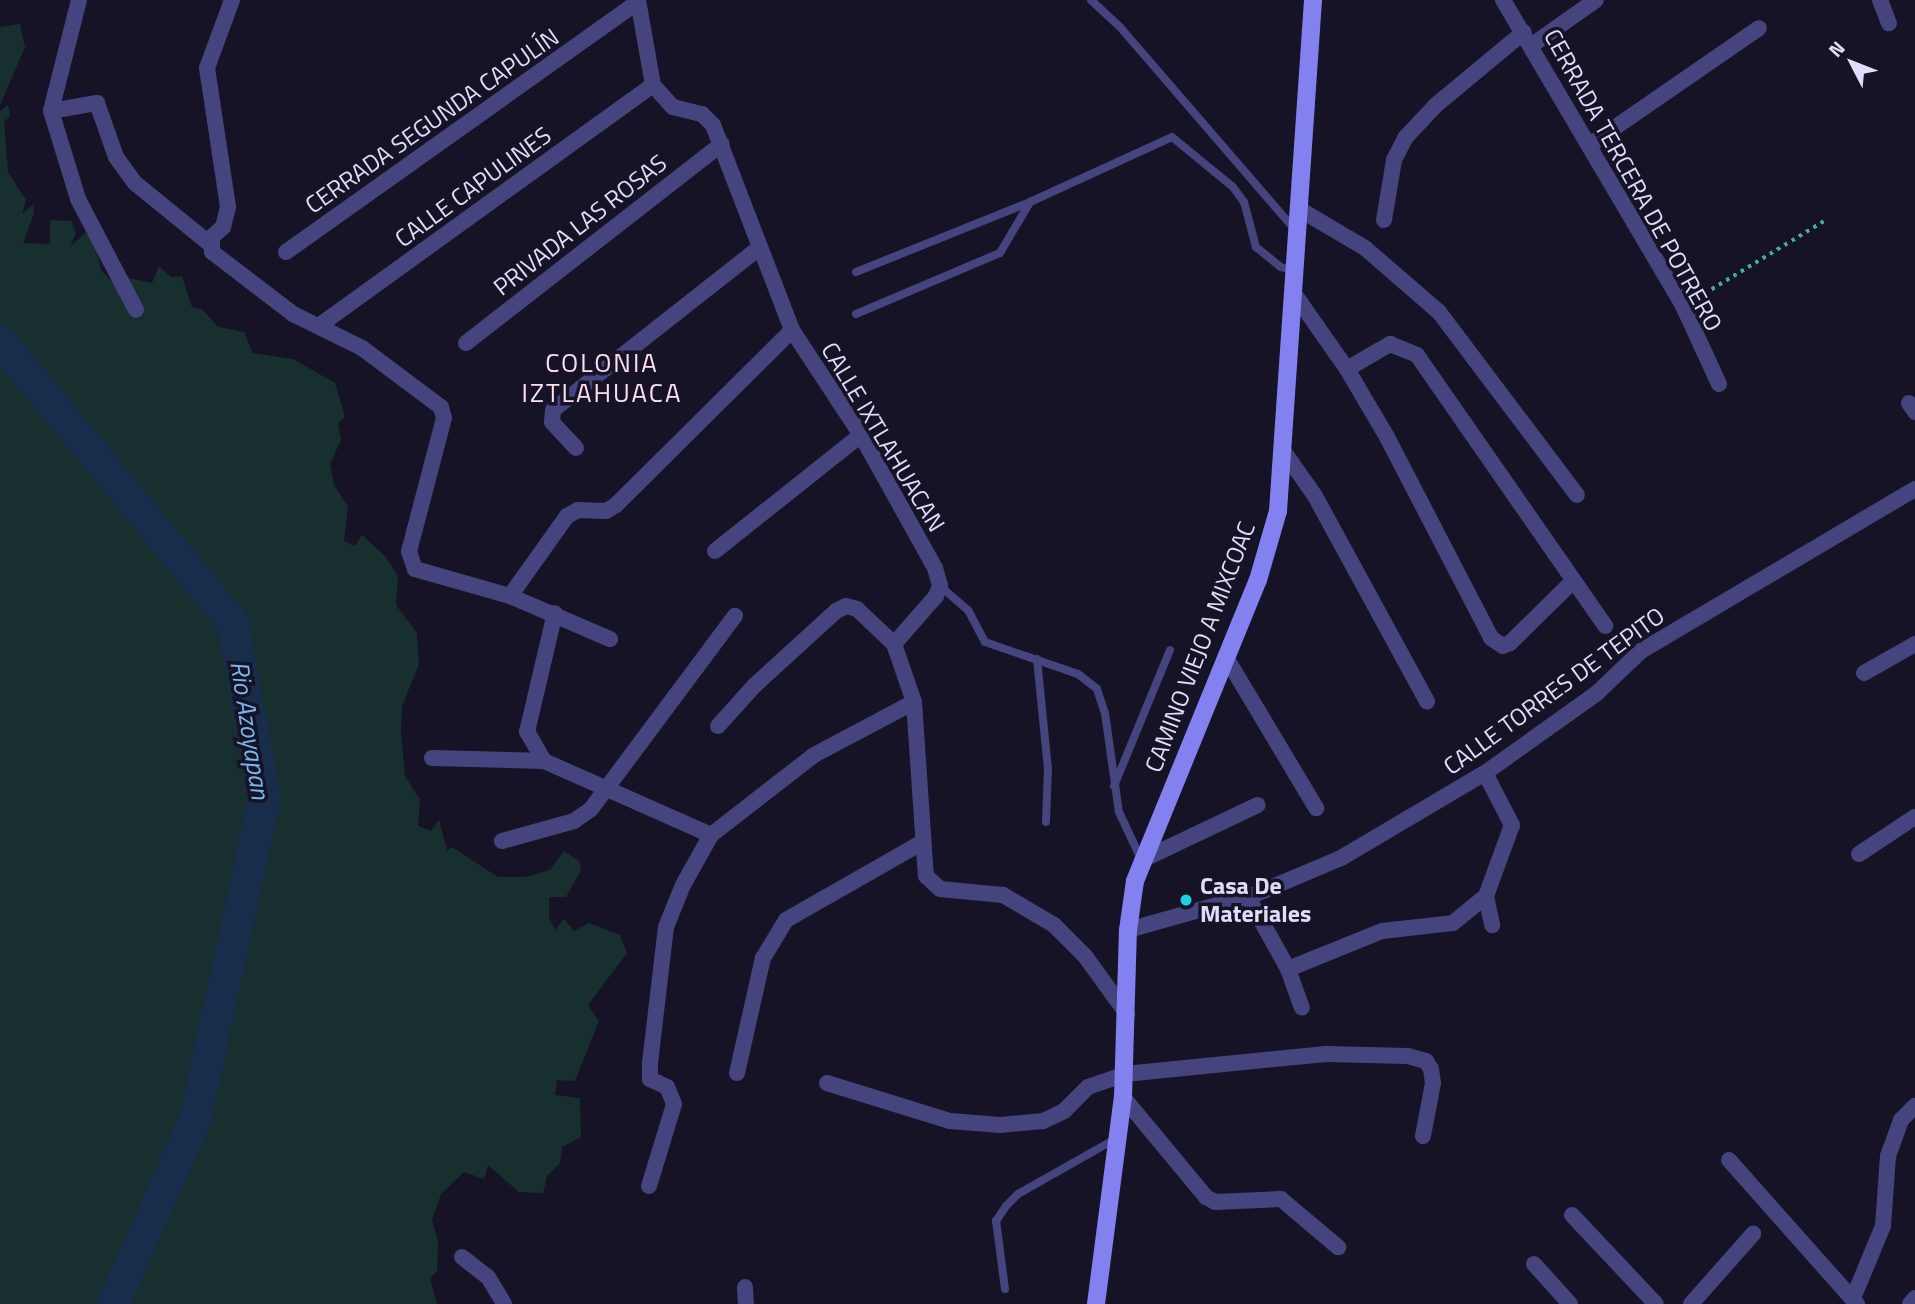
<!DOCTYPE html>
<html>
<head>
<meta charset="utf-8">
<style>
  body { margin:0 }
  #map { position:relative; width:1915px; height:1304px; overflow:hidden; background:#161326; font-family:"Titillium Web",sans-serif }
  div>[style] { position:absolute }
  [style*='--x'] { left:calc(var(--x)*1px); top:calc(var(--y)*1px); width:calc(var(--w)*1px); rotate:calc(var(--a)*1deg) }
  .green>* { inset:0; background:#17302f }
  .river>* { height:32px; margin:-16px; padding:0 16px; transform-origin:16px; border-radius:16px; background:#182c4b }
  .path>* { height:3.5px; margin-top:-1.75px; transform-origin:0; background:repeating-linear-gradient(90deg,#40aba5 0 3.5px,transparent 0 8.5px) }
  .lane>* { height:8px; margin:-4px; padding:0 4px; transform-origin:4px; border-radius:4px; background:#46447f }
  .street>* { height:16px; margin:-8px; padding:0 8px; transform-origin:8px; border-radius:8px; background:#46447f }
  .secondary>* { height:18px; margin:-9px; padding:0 9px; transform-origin:9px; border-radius:9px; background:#8380ef }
  .dots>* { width:19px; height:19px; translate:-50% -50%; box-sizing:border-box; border:4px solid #161326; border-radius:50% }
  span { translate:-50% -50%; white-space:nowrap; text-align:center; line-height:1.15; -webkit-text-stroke:7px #161326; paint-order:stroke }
  .street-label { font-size:24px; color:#e0ddfb }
  .poi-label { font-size:24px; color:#e0ddfb; font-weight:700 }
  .left { translate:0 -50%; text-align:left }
  .neighbourhood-label { font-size:26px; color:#fbdff1; letter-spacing:2px }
  .water-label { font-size:26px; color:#78b7ed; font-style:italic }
  .north { position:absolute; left:1817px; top:28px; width:70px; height:70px; -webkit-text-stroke:5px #161326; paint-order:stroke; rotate:312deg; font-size:19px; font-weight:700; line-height:28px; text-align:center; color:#e0ddfb }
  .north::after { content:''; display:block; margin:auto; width:24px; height:32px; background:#e0ddfb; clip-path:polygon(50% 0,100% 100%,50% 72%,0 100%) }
</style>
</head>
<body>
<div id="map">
  <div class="green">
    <div style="clip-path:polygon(20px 24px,25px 47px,0 105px,0 27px)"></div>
    <div style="clip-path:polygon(8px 105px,10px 116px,4px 122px,8px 172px,26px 200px,22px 214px,33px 205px,34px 213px,23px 243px,50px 244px,50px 220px,71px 221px,76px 233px,70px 247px,86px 232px,96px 246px,101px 270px,114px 284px,125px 277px,152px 283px,159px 266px,171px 277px,182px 276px,192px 307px,202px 309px,218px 327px,244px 332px,253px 353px,293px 359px,335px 383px,345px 417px,338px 423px,341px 440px,330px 464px,334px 485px,348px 507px,344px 541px,355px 546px,362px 535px,385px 556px,398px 576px,396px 605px,417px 633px,419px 664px,402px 706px,401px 731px,405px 776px,420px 800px,418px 826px,431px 831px,439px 820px,447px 850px,452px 847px,498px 877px,526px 877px,550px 870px,564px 851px,579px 861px,581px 870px,566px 897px,549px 897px,549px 917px,555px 930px,564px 919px,574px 931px,589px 923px,620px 935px,627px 953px,588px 1005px,599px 1021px,575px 1081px,557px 1080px,555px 1095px,580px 1098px,581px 1137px,562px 1147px,560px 1163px,547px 1176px,543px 1193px,519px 1192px,488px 1165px,484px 1179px,464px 1172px,441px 1194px,432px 1220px,438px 1241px,437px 1271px,430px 1278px,437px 1304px,0 1304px,0 111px)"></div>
  </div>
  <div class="river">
    <div style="--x:0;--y:341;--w:364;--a:50.4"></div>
    <div style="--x:232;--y:621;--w:178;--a:79.3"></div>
    <div style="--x:265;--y:796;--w:331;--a:102.2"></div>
    <div style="--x:195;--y:1120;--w:201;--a:114"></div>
  </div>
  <div class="path">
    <div style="--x:1697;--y:298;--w:149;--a:-31.2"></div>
  </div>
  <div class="lane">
    <div style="--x:1091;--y:0;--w:40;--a:43"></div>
    <div style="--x:1120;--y:27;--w:268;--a:49.2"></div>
    <div style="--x:856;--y:272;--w:188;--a:-21.9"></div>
    <div style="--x:1030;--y:202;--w:156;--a:-24.6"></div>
    <div style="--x:1172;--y:137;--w:79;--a:39.3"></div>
    <div style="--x:1233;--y:187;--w:19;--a:54"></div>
    <div style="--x:1244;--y:202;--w:47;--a:75.1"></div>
    <div style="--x:1256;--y:247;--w:32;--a:39"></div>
    <div style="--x:1281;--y:267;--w:15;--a:16"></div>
    <div style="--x:856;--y:314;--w:156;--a:-23"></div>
    <div style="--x:1000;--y:253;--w:59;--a:-59.5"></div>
    <div style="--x:940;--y:586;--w:37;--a:41"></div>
    <div style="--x:968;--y:610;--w:36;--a:62"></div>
    <div style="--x:985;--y:642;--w:98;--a:19"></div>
    <div style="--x:1078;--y:674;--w:24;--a:38"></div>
    <div style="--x:1097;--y:689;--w:25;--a:72"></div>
    <div style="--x:1105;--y:713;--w:100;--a:82"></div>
    <div style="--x:1119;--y:812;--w:52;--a:64.9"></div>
    <div style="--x:1037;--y:659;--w:111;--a:84.3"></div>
    <div style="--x:1048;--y:769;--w:53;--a:92.2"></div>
    <div style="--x:1114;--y:786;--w:147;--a:-67.6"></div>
    <div style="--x:1005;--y:1289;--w:69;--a:-97.5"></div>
    <div style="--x:996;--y:1221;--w:18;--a:-56"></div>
    <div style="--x:1006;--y:1206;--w:17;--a:-45"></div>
    <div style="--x:1018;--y:1194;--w:114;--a:-29.5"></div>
  </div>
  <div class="street">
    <div style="--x:79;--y:0;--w:114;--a:104.2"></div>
    <div style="--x:51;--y:111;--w:47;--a:-9.9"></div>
    <div style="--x:97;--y:103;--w:57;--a:70.6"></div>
    <div style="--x:116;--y:157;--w:32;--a:54"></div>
    <div style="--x:135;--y:183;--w:97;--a:39.1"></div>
    <div style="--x:232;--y:0;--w:72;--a:110.2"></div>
    <div style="--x:207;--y:68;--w:141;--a:81.4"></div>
    <div style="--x:228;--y:207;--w:21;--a:104"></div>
    <div style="--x:223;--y:227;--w:15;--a:138"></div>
    <div style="--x:212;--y:237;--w:15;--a:90"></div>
    <div style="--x:212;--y:252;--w:102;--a:37.4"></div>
    <div style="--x:293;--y:314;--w:77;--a:26.2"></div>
    <div style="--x:362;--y:348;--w:99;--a:36.8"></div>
    <div style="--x:441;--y:407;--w:11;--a:75"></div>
    <div style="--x:444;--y:418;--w:138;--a:104.7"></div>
    <div style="--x:409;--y:551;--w:19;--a:72"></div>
    <div style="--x:415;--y:569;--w:99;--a:15.9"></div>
    <div style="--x:510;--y:596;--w:109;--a:23.3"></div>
    <div style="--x:638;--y:0;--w:86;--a:80"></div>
    <div style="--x:653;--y:85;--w:30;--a:48"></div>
    <div style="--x:673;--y:107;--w:30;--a:14"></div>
    <div style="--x:702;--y:114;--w:16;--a:45"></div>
    <div style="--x:713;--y:125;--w:220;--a:68.9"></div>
    <div style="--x:792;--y:330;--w:126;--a:56.7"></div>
    <div style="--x:861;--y:435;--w:152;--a:60.9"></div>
    <div style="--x:935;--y:568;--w:19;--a:74"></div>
    <div style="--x:940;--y:586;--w:11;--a:112"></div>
    <div style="--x:936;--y:596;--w:64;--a:131.2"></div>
    <div style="--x:1503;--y:0;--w:355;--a:59.5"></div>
    <div style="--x:1683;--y:306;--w:86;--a:65.2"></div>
    <div style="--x:1880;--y:0;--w:25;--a:69"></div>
    <div style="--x:1532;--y:45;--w:78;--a:-35.1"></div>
    <div style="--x:51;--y:111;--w:92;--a:72.9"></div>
    <div style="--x:78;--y:199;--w:125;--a:62.4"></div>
    <div style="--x:1591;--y:144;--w:204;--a:-34.6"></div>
    <div style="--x:1299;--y:209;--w:77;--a:30.6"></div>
    <div style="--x:1365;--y:248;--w:98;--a:40.9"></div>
    <div style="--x:1439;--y:312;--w:229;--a:53"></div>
    <div style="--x:1384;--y:220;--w:61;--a:-80.5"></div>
    <div style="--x:1394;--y:160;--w:25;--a:-63"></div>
    <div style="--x:1405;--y:138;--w:45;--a:-46.8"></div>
    <div style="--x:1436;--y:105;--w:114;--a:-39.7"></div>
    <div style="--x:286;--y:252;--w:432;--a:-35.4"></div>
    <div style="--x:1293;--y:292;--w:94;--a:55"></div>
    <div style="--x:1347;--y:369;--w:79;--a:59.5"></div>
    <div style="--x:1387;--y:437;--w:226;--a:62.6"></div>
    <div style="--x:1491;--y:638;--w:14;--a:34"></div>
    <div style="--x:1503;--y:646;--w:8;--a:-23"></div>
    <div style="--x:1510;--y:643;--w:88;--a:-44.5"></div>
    <div style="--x:320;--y:325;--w:410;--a:-35.8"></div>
    <div style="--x:466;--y:343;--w:324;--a:-37.9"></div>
    <div style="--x:1347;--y:369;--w:50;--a:-30.2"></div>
    <div style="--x:1390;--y:344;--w:29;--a:22"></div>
    <div style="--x:1417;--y:355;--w:330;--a:55.2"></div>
    <div style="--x:1909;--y:403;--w:11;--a:56"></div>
    <div style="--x:576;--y:448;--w:35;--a:-133"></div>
    <div style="--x:552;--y:422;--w:12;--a:-85"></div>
    <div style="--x:553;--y:410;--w:263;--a:-38.2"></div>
    <div style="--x:1282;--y:449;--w:57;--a:54.9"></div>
    <div style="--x:1315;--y:496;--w:234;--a:61.4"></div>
    <div style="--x:715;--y:551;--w:186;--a:-38.5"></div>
    <div style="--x:510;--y:596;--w:98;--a:-54.5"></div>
    <div style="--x:567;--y:516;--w:13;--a:-29"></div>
    <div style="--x:578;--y:510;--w:28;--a:2"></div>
    <div style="--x:606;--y:511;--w:12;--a:-31"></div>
    <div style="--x:616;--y:505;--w:248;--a:-44.8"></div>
    <div style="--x:1227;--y:659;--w:174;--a:59.1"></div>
    <div style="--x:1864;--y:673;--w:59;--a:-29.6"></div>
    <div style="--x:718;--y:726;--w:54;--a:-48"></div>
    <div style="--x:754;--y:686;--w:111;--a:-42.4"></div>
    <div style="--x:836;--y:611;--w:11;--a:-27"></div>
    <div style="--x:846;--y:606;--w:11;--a:15"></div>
    <div style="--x:857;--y:609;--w:51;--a:43.4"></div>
    <div style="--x:894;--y:644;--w:61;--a:71"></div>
    <div style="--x:914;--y:702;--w:174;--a:86.1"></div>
    <div style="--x:926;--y:876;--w:19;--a:43"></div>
    <div style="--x:940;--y:889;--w:63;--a:5.4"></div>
    <div style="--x:1003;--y:895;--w:59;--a:30.5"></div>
    <div style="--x:1054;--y:925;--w:44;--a:45"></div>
    <div style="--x:1085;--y:956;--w:72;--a:54.1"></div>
    <div style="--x:432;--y:758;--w:112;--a:1.5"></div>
    <div style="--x:544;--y:761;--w:183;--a:23.9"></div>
    <div style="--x:544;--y:761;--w:34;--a:-120"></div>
    <div style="--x:527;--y:732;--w:122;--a:-76.8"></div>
    <div style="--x:1485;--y:773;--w:59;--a:62.6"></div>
    <div style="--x:1512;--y:825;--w:76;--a:110.1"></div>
    <div style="--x:1486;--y:896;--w:30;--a:78"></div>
    <div style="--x:502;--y:841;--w:75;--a:-15.5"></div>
    <div style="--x:574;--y:821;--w:21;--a:-35"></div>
    <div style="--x:591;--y:809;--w:241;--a:-53.3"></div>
    <div style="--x:1859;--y:854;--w:67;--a:-33.5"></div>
    <div style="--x:1142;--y:860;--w:128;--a:-25.4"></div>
    <div style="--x:1248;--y:897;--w:82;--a:60.9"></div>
    <div style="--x:1288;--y:969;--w:101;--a:-22"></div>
    <div style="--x:1382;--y:931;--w:71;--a:-6.4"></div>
    <div style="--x:1453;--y:923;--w:43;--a:-39.3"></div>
    <div style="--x:1128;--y:930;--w:133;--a:-15.7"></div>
    <div style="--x:1256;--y:894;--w:92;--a:-23"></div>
    <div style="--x:1341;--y:858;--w:167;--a:-30.6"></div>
    <div style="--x:1485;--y:773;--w:138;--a:-35.5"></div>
    <div style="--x:1597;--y:693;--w:61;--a:-43.7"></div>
    <div style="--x:1641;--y:651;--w:318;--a:-30.6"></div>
    <div style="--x:1288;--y:969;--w:41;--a:70.3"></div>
    <div style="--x:737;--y:1073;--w:118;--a:-77.3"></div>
    <div style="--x:763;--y:958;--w:44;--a:-58.8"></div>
    <div style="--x:786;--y:920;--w:155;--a:-29.7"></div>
    <div style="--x:827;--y:1083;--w:129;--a:17.2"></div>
    <div style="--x:950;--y:1121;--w:50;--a:4.6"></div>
    <div style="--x:1000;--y:1125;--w:43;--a:-5.3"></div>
    <div style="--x:1043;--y:1121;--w:23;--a:-25"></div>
    <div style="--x:1064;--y:1111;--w:34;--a:-45"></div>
    <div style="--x:1088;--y:1087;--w:39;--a:-19"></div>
    <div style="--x:1125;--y:1074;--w:202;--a:-5.7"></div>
    <div style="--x:1326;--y:1054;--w:82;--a:1.4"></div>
    <div style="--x:1408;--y:1056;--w:19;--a:16"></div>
    <div style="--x:1426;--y:1061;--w:9;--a:58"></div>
    <div style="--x:1431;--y:1069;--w:14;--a:82"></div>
    <div style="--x:1433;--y:1083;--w:54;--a:100.7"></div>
    <div style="--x:1123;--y:1097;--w:130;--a:50.3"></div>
    <div style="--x:1206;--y:1197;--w:10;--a:29"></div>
    <div style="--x:1215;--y:1202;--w:66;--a:-2.6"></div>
    <div style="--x:1281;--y:1199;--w:75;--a:40.1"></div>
    <div style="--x:1729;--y:1160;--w:193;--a:48.4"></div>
    <div style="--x:649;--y:1186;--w:86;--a:-73"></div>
    <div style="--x:674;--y:1104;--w:18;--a:-112"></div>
    <div style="--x:667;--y:1087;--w:19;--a:-155"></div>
    <div style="--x:650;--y:1079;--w:16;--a:-90"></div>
    <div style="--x:650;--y:1063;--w:137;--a:-83.3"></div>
    <div style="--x:666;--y:927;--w:45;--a:-68"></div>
    <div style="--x:683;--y:885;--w:57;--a:-60.8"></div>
    <div style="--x:711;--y:835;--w:130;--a:-37.8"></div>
    <div style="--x:814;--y:755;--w:113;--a:-27.9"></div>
    <div style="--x:1572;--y:1215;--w:122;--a:46.7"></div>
    <div style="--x:462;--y:1257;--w:33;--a:38"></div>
    <div style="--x:488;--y:1277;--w:31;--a:59"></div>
    <div style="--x:1534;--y:1264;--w:54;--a:48"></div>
    <div style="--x:745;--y:1287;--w:17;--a:87"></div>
    <div style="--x:1854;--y:1296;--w:76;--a:-67.5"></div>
    <div style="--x:1883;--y:1226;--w:70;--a:-85.9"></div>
    <div style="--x:1888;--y:1156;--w:38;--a:-70"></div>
    <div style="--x:1901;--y:1120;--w:20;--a:-45"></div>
    <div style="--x:1691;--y:1304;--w:94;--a:-48.5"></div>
    <div style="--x:1910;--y:1304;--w:8;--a:-50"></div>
  </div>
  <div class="secondary">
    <div style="--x:1096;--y:1304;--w:209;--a:-82.6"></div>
    <div style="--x:1123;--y:1097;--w:167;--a:-88.3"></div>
    <div style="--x:1128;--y:930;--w:49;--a:-81.9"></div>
    <div style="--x:1135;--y:881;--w:325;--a:-67.8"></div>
    <div style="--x:1258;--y:580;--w:72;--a:-73.8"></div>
    <div style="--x:1278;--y:511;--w:512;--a:-86.08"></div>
  </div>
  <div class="dots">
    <div style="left:1186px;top:900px;background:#21cfe2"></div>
  </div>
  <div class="street-label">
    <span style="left:432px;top:121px;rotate:-35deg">CERRADA SEGUNDA CAPULÍN</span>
    <span style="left:1633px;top:180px;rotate:61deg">CERRADA TERCERA DE POTRERO</span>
    <span style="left:473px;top:187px;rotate:-36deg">CALLE CAPULINES</span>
    <span style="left:580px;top:225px;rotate:-38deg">PRIVADA LAS ROSAS</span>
    <span style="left:883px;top:437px;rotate:59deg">CALLE IXTLAHUACAN</span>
    <span style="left:1200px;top:647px;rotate:-69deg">CAMINO VIEJO A MIXCOAC</span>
    <span style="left:1554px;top:691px;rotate:-36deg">CALLE TORRES DE TEPITO</span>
  </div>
  <div class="poi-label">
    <span class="left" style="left:1200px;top:900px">Casa De<br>Materiales</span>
  </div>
  <div class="neighbourhood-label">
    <span style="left:602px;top:378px">COLONIA<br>IZTLAHUACA</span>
  </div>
  <div class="water-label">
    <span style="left:250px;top:730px;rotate:81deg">Rio Azoyapan</span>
  </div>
  <div class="north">N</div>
</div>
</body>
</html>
